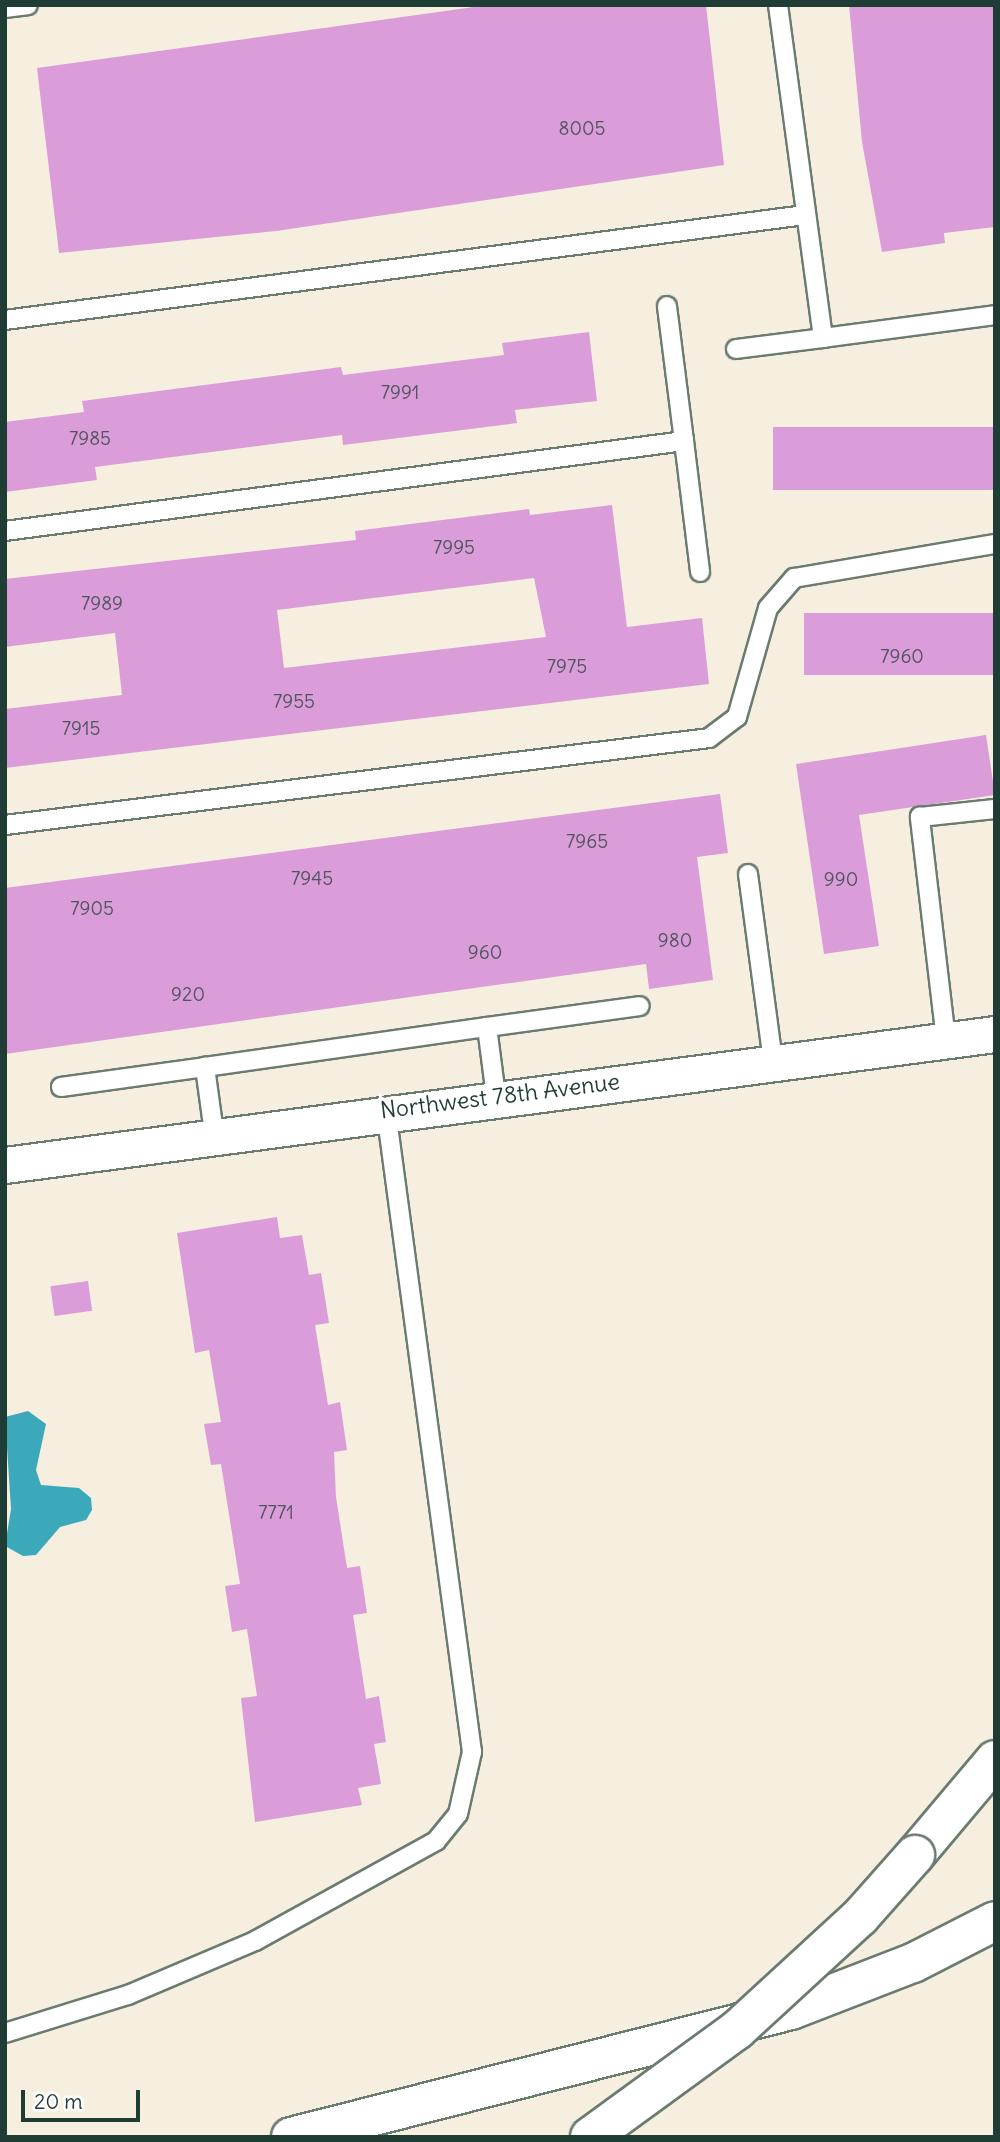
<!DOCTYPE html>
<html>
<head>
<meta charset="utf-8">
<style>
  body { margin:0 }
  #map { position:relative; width:1000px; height:2142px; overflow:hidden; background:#f6efdf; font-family:Delius,sans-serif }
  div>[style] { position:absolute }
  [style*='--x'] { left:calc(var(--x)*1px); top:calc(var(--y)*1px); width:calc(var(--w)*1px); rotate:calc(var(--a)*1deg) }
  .water>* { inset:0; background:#3ca9ba }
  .building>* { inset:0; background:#db9dd9; transform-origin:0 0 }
  .roads { filter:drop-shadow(2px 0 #6a7b70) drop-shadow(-2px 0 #6a7b70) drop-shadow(0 2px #6a7b70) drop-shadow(0 -2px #6a7b70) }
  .service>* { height:18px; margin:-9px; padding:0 9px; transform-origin:9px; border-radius:9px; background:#fff }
  .minor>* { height:35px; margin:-17.5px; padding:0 17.5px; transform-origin:17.5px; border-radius:17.5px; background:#fff }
  .motorway>* { height:38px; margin:-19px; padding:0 19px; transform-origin:19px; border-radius:19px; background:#fff }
  .bridges { filter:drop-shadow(2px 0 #6a7b70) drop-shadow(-2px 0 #6a7b70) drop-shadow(0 2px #6a7b70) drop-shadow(0 -2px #6a7b70) }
  .motorway-bridge>* { height:38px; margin:-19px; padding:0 19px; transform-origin:19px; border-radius:19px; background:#fff }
  span { translate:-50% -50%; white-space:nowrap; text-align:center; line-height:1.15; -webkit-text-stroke:7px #fff; paint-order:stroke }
  .number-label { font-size:19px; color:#4e555d }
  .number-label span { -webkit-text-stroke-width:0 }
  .street-label { font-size:23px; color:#1f3d34 }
  .frame { position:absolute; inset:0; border:7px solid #1f3d34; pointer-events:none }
  .scale { position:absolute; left:21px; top:2090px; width:119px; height:32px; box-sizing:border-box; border:4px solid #1f3d34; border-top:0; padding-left:9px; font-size:21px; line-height:24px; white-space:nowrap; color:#1f3d34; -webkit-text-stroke:5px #fff; paint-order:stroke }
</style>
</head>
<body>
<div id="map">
  <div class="water">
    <div style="clip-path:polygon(28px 1411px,46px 1424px,36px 1470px,41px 1485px,79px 1488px,91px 1498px,92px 1510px,86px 1520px,60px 1527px,36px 1555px,23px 1556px,5px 1546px,11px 1509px,5px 1417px)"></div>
  </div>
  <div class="building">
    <div style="clip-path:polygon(488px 5px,706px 5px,724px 165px,276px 231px,59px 253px,37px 68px)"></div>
    <div style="clip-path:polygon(849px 5px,995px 5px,995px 227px,944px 233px,945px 243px,882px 252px,862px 142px)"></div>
    <div style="clip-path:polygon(589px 332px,597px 401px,515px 410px,517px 423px,343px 445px,342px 435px,95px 467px,97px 480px,5px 492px,5px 422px,84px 412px,82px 401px,341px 367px,343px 375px,504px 355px,502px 343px)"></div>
    <div style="left:995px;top:427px;width:63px;height:222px;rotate:90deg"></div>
    <div style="clip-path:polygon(evenodd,612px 505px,627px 627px,702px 618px,709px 684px,5px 768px,5px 709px,122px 695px,115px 633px,5px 647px,5px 579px,356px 540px,355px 531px,529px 509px,530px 515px,612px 505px,534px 578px,546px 637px,284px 668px,277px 610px,534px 578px)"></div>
    <div style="left:995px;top:613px;width:62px;height:191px;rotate:90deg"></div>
    <div style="clip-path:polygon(986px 735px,995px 795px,859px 815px,879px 946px,824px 954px,796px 764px)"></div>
    <div style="clip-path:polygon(720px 794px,728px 853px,697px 857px,713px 980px,649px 989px,646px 964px,5px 1054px,5px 888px)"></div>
    <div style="clip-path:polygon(277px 1217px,280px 1238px,302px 1235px,309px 1275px,321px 1273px,329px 1323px,315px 1325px,328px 1405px,340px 1402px,347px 1450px,334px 1452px,336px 1497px,347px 1568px,360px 1566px,367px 1613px,353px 1615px,366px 1699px,379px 1696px,386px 1742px,374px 1744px,381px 1784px,358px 1788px,362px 1805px,255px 1822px,241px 1698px,257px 1696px,247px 1629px,232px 1632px,225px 1586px,240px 1584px,221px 1464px,211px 1465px,204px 1424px,221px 1422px,209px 1350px,195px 1353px,177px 1233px)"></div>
    <div style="left:88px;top:1281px;width:30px;height:38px;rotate:82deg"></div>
  </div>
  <div class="roads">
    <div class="service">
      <div style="--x:778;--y:5;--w:336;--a:82.3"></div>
      <div style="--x:823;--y:338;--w:174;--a:-7.6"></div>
      <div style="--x:5;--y:8;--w:23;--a:-7"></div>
      <div style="--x:5;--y:320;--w:807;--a:-7.48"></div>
      <div style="--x:736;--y:349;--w:88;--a:-7.2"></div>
      <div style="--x:684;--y:441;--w:132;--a:83"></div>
      <div style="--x:5;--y:531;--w:685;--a:-7.55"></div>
      <div style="--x:684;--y:441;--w:136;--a:-97.2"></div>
      <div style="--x:5;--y:825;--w:709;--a:-7.04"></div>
      <div style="--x:709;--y:738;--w:35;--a:-37"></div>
      <div style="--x:737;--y:717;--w:113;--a:-74.1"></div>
      <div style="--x:768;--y:608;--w:40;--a:-49"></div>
      <div style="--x:794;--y:578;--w:204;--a:-9.6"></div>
      <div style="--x:748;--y:874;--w:190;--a:82.4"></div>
      <div style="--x:487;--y:1027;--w:154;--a:-7.8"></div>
      <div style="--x:946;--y:1040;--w:225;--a:-96.7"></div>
      <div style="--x:920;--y:817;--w:75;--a:-6.1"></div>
      <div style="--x:61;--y:1087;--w:145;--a:-7.9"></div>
      <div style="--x:214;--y:1133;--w:67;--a:-97.8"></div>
      <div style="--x:205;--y:1067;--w:285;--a:-8.1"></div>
      <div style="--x:487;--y:1027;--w:70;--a:82.6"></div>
      <div style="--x:5;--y:2033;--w:129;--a:-17.2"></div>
      <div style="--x:128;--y:1995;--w:138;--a:-23"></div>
      <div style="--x:255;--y:1941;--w:207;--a:-28.9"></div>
      <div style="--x:436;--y:1841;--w:35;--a:-51"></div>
      <div style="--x:458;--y:1814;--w:64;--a:-77.3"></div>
      <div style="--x:472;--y:1752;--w:647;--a:-97.64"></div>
    </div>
    <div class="minor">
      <div style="--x:5;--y:1165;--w:999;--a:-7.54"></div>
    </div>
    <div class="motorway">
      <div style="--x:915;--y:1855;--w:124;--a:-49.9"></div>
      <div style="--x:291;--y:2137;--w:516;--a:-14.25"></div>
      <div style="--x:791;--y:2010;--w:131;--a:-21.1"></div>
      <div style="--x:913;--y:1963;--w:92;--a:-27.1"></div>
    </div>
  </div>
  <div class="bridges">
    <div class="motorway-bridge">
      <div style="--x:590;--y:2137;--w:182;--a:-36.1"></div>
      <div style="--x:737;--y:2030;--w:167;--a:-42.6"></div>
      <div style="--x:860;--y:1917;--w:83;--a:-48.4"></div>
    </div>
  </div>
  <div class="number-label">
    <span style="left:582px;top:129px">8005</span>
    <span style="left:400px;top:393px">7991</span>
    <span style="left:90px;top:439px">7985</span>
    <span style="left:454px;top:548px">7995</span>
    <span style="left:102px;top:604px">7989</span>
    <span style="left:902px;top:657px">7960</span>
    <span style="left:567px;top:667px">7975</span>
    <span style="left:294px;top:702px">7955</span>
    <span style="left:81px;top:729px">7915</span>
    <span style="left:587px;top:842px">7965</span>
    <span style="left:312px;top:879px">7945</span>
    <span style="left:841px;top:880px">990</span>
    <span style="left:92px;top:909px">7905</span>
    <span style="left:675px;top:941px">980</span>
    <span style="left:485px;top:953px">960</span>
    <span style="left:188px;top:995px">920</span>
    <span style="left:276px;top:1513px">7771</span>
  </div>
  <div class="street-label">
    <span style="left:500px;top:1096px;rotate:-7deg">Northwest 78th Avenue</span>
  </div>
  <div class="frame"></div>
  <div class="scale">20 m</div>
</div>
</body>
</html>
